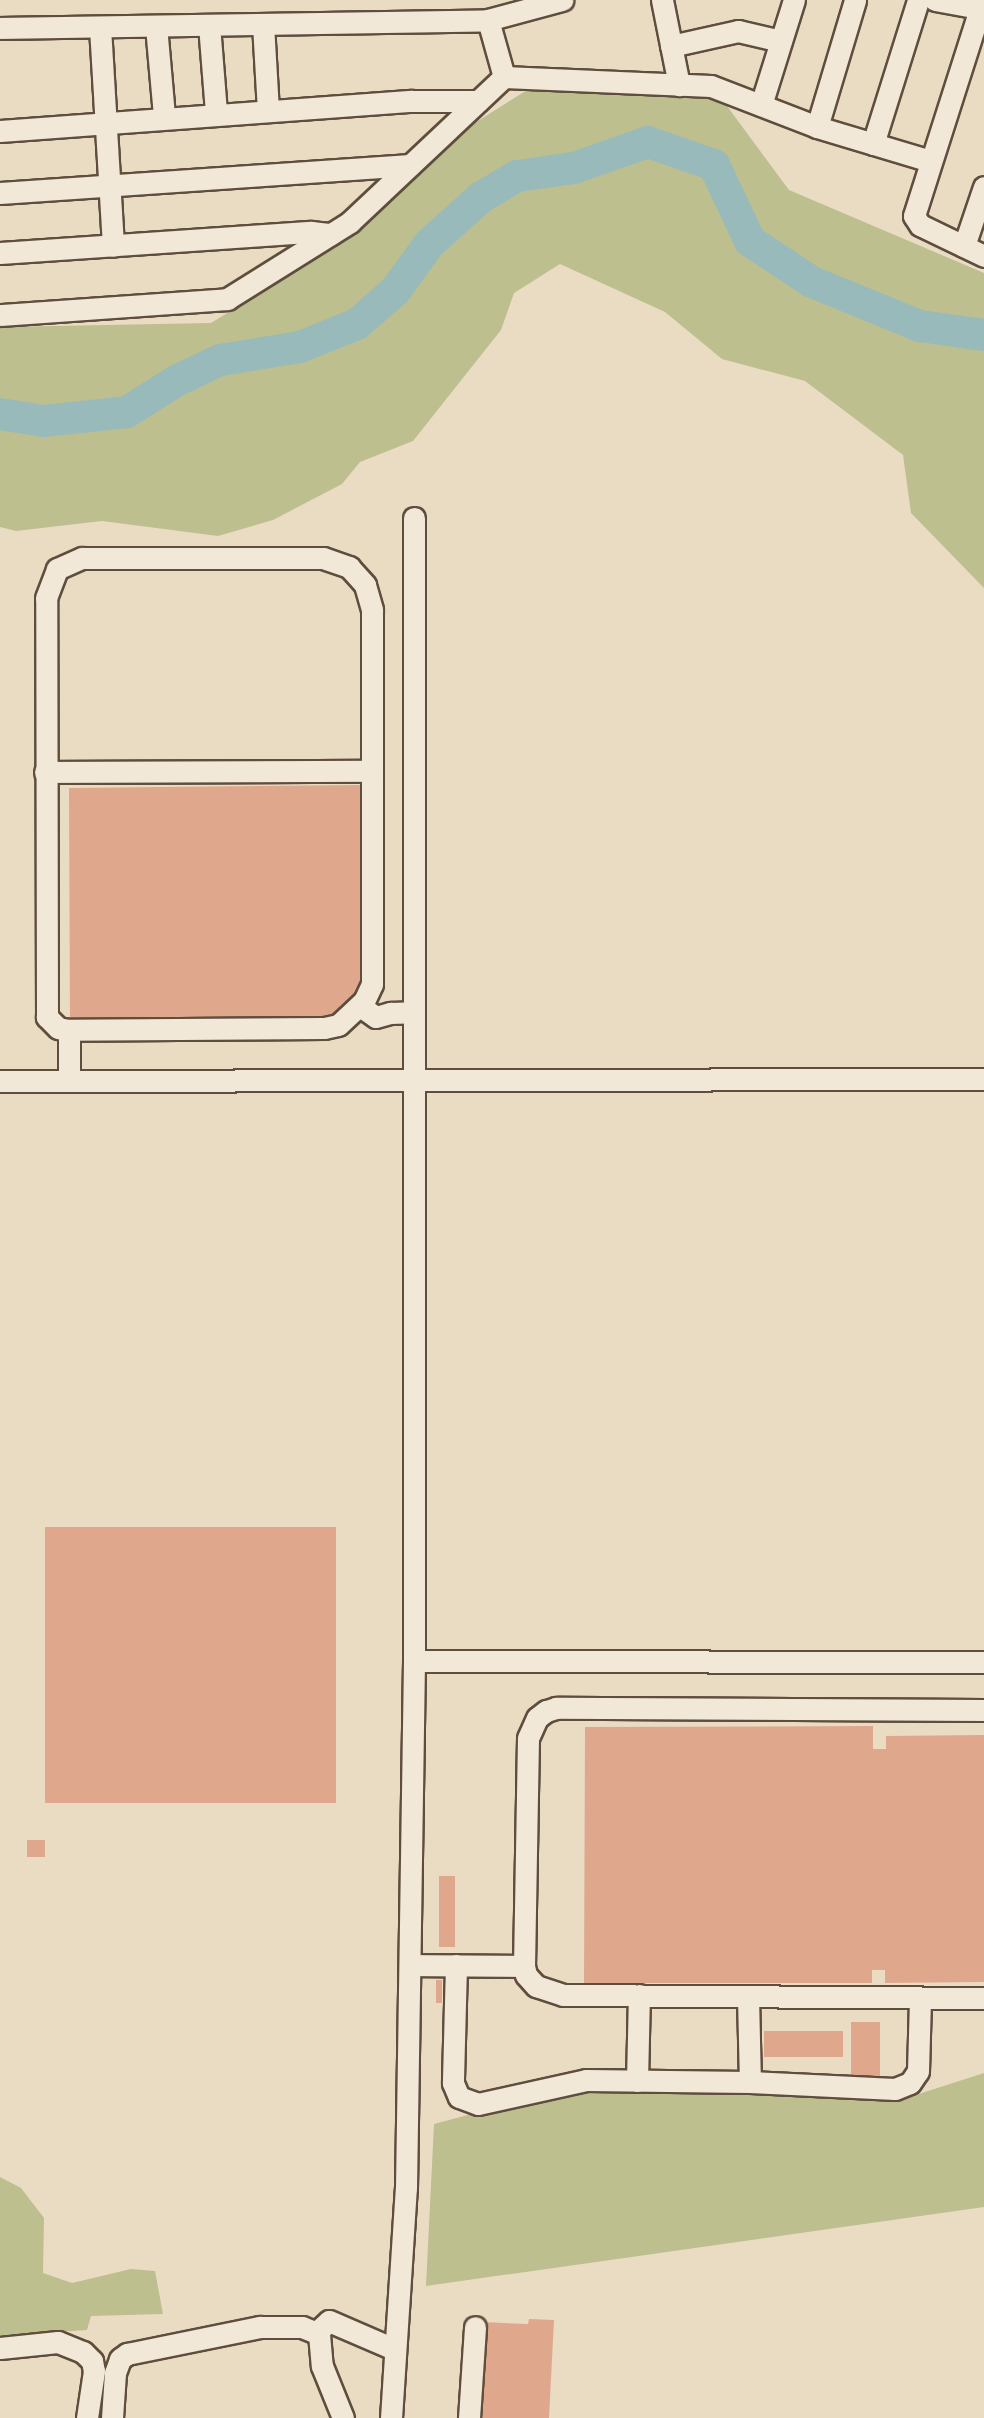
<!DOCTYPE html>
<html>
<head>
<meta charset="utf-8">
<style>
  body { margin:0 }
  #map { position:relative; width:984px; height:2418px; overflow:hidden; background:#eadcc3; font-family:"EB Garamond",serif }
  div>[style] { position:absolute }
  [style*='--x'] { left:calc(var(--x)*1px); top:calc(var(--y)*1px); width:calc(var(--w)*1px); rotate:calc(var(--a)*1deg) }
  .green>* { inset:0; background:#bdbf8f }
  .river>* { height:32px; margin:-16px; padding:0 16px; transform-origin:16px; border-radius:16px; background:#99baba }
  .building>* { inset:0; background:#dfa88d; transform-origin:0 0 }
  .roads { filter:drop-shadow(2px 0 #5f4d3d) drop-shadow(-2px 0 #5f4d3d) drop-shadow(0 2px #5f4d3d) drop-shadow(0 -2px #5f4d3d) }
  .minor>* { height:21px; margin:-10.5px; padding:0 10.5px; transform-origin:10.5px; border-radius:10.5px; background:#f1e8d8 }
  span { translate:-50% -50%; white-space:nowrap; text-align:center; line-height:1.15; -webkit-text-stroke:7px #f1e8d8; paint-order:stroke }
</style>
</head>
<body>
<div id="map">
  <div class="green">
    <div style="clip-path:polygon(532px 87px,706px 97px,727px 106px,789px 190px,984px 273px,984px 588px,911px 513px,903px 455px,805px 381px,722px 359px,665px 312px,560px 264px,514px 293px,501px 330px,413px 441px,360px 462px,342px 484px,273px 520px,218px 536px,102px 521px,16px 531px,0 527px,0 327px,211px 323px,349px 239px,462px 131px)"></div>
    <div style="clip-path:polygon(984px 2073px,984px 2207px,426px 2286px,434px 2124px,585px 2084px,897px 2101px)"></div>
    <div style="clip-path:polygon(0 2177px,21px 2188px,44px 2218px,43px 2273px,72px 2283px,131px 2269px,155px 2271px,163px 2314px,91px 2316px,87px 2330px,0 2336px)"></div>
  </div>
  <div class="river">
    <div style="--x:0;--y:414;--w:44;--a:9.2"></div>
    <div style="--x:43;--y:421;--w:84;--a:-6.1"></div>
    <div style="--x:127;--y:412;--w:58;--a:-32.3"></div>
    <div style="--x:176;--y:381;--w:49;--a:-25.5"></div>
    <div style="--x:220;--y:360;--w:81;--a:-9.2"></div>
    <div style="--x:300;--y:347;--w:61;--a:-22"></div>
    <div style="--x:357;--y:324;--w:50;--a:-41"></div>
    <div style="--x:395;--y:291;--w:58;--a:-54.1"></div>
    <div style="--x:429;--y:244;--w:69;--a:-42"></div>
    <div style="--x:480;--y:198;--w:43;--a:-30.7"></div>
    <div style="--x:517;--y:176;--w:58;--a:-8"></div>
    <div style="--x:574;--y:168;--w:78;--a:-19.4"></div>
    <div style="--x:648;--y:142;--w:70;--a:19.2"></div>
    <div style="--x:714;--y:165;--w:84;--a:64.7"></div>
    <div style="--x:750;--y:241;--w:74;--a:33.5"></div>
    <div style="--x:812;--y:282;--w:117;--a:22.2"></div>
    <div style="--x:920;--y:326;--w:65;--a:8"></div>
  </div>
  <div class="building">
    <div style="clip-path:polygon(360px 785px,362px 998px,337px 1020px,70px 1022px,69px 788px)"></div>
    <div style="left:336px;top:1527px;width:276px;height:291px;rotate:90deg"></div>
    <div style="clip-path:polygon(873px 1726px,873px 1749px,886px 1749px,886px 1736px,984px 1735px,984px 1982px,885px 1983px,885px 1970px,872px 1970px,872px 1983px,584px 1983px,585px 1727px)"></div>
    <div style="left:27px;top:1840px;width:18px;height:17px"></div>
    <div style="left:439px;top:1876px;width:16px;height:71px"></div>
    <div style="left:436px;top:1980px;width:6px;height:23px"></div>
    <div style="left:851px;top:2022px;width:29px;height:61px"></div>
    <div style="left:843px;top:2031px;width:26px;height:79px;rotate:90deg"></div>
    <div style="clip-path:polygon(529px 2319px,554px 2320px,549px 2418px,477px 2418px,482px 2322px,528px 2324px)"></div>
  </div>
  <div class="roads">
    <div class="minor">
      <div style="--x:662;--y:0;--w:87;--a:78.7"></div>
      <div style="--x:935;--y:0;--w:50;--a:10.4"></div>
      <div style="--x:980;--y:9;--w:217;--a:107.7"></div>
      <div style="--x:914;--y:216;--w:11;--a:56"></div>
      <div style="--x:920;--y:225;--w:71;--a:25.8"></div>
      <div style="--x:488;--y:20;--w:59;--a:74.3"></div>
      <div style="--x:263;--y:24;--w:87;--a:86.7"></div>
      <div style="--x:209;--y:25;--w:87;--a:85.4"></div>
      <div style="--x:156;--y:26;--w:89;--a:84.9"></div>
      <div style="--x:100;--y:27;--w:219;--a:86.6"></div>
      <div style="--x:0;--y:28;--w:488;--a:-0.9"></div>
      <div style="--x:488;--y:20;--w:77;--a:-15.1"></div>
      <div style="--x:671;--y:46;--w:69;--a:-12.6"></div>
      <div style="--x:738;--y:31;--w:44;--a:13.1"></div>
      <div style="--x:761;--y:105;--w:110;--a:-72.6"></div>
      <div style="--x:817;--y:127;--w:133;--a:-73.3"></div>
      <div style="--x:0;--y:131;--w:413;--a:-4.2"></div>
      <div style="--x:412;--y:101;--w:66;--a:0"></div>
      <div style="--x:873;--y:144;--w:151;--a:-72.6"></div>
      <div style="--x:0;--y:193;--w:411;--a:-3.9"></div>
      <div style="--x:964;--y:246;--w:62;--a:-71.3"></div>
      <div style="--x:0;--y:253;--w:312;--a:-3.9"></div>
      <div style="--x:311;--y:232;--w:20;--a:6"></div>
      <div style="--x:0;--y:315;--w:228;--a:-4"></div>
      <div style="--x:227;--y:299;--w:145;--a:-32"></div>
      <div style="--x:350;--y:222;--w:212;--a:-43.3"></div>
      <div style="--x:504;--y:77;--w:207;--a:2.5"></div>
      <div style="--x:711;--y:86;--w:114;--a:21.1"></div>
      <div style="--x:817;--y:127;--w:118;--a:16.7"></div>
      <div style="--x:82;--y:558;--w:241;--a:0"></div>
      <div style="--x:323;--y:558;--w:28;--a:19"></div>
      <div style="--x:349;--y:567;--w:24;--a:48"></div>
      <div style="--x:365;--y:585;--w:26;--a:74"></div>
      <div style="--x:372;--y:610;--w:374;--a:90"></div>
      <div style="--x:372;--y:984;--w:19;--a:115"></div>
      <div style="--x:364;--y:1001;--w:35;--a:137"></div>
      <div style="--x:338;--y:1025;--w:14;--a:168"></div>
      <div style="--x:324;--y:1028;--w:255;--a:179.6"></div>
      <div style="--x:69;--y:1030;--w:11;--a:-170"></div>
      <div style="--x:58;--y:1028;--w:16;--a:-135"></div>
      <div style="--x:47;--y:1017;--w:419;--a:-90.1"></div>
      <div style="--x:46;--y:598;--w:31;--a:-69"></div>
      <div style="--x:57;--y:569;--w:27;--a:-24"></div>
      <div style="--x:45;--y:772;--w:327;--a:-0.2"></div>
      <div style="--x:360;--y:1006;--w:19;--a:35"></div>
      <div style="--x:376;--y:1017;--w:15;--a:-16"></div>
      <div style="--x:390;--y:1013;--w:23;--a:-2"></div>
      <div style="--x:69;--y:1030;--w:51;--a:90"></div>
      <div style="--x:0;--y:1081;--w:984;--a:-0.12"></div>
      <div style="--x:414;--y:1661;--w:570;--a:0.1"></div>
      <div style="--x:984;--y:1710;--w:428;--a:-179.7"></div>
      <div style="--x:556;--y:1708;--w:10;--a:163"></div>
      <div style="--x:546;--y:1711;--w:11;--a:142"></div>
      <div style="--x:537;--y:1718;--w:22;--a:114"></div>
      <div style="--x:528;--y:1738;--w:228;--a:91"></div>
      <div style="--x:524;--y:1966;--w:9;--a:77"></div>
      <div style="--x:526;--y:1975;--w:15;--a:48"></div>
      <div style="--x:536;--y:1986;--w:28;--a:18"></div>
      <div style="--x:563;--y:1995;--w:421;--a:0.4"></div>
      <div style="--x:410;--y:1965;--w:114;--a:0.5"></div>
      <div style="--x:456;--y:1965;--w:118;--a:91.5"></div>
      <div style="--x:453;--y:2083;--w:15;--a:67"></div>
      <div style="--x:459;--y:2097;--w:20;--a:20"></div>
      <div style="--x:478;--y:2104;--w:111;--a:-12.5"></div>
      <div style="--x:586;--y:2080;--w:164;--a:0.7"></div>
      <div style="--x:750;--y:2082;--w:145;--a:2.8"></div>
      <div style="--x:895;--y:2089;--w:16;--a:-22"></div>
      <div style="--x:910;--y:2083;--w:14;--a:-56"></div>
      <div style="--x:918;--y:2071;--w:73;--a:-88.4"></div>
      <div style="--x:748;--y:1996;--w:86;--a:88.7"></div>
      <div style="--x:637;--y:2081;--w:86;--a:-88.7"></div>
      <div style="--x:317;--y:2332;--w:16;--a:-43"></div>
      <div style="--x:329;--y:2321;--w:71;--a:23.3"></div>
      <div style="--x:0;--y:2348;--w:58;--a:-5.9"></div>
      <div style="--x:58;--y:2342;--w:27;--a:22"></div>
      <div style="--x:83;--y:2352;--w:13;--a:45"></div>
      <div style="--x:92;--y:2361;--w:10;--a:79"></div>
      <div style="--x:94;--y:2371;--w:48;--a:98.5"></div>
      <div style="--x:112;--y:2418;--w:45;--a:-86.2"></div>
      <div style="--x:115;--y:2373;--w:15;--a:-70"></div>
      <div style="--x:120;--y:2359;--w:9;--a:-36"></div>
      <div style="--x:127;--y:2354;--w:136;--a:-11.5"></div>
      <div style="--x:260;--y:2327;--w:42;--a:0"></div>
      <div style="--x:302;--y:2327;--w:18;--a:22"></div>
      <div style="--x:319;--y:2334;--w:32;--a:85"></div>
      <div style="--x:322;--y:2366;--w:56;--a:68"></div>
      <div style="--x:391;--y:2418;--w:230;--a:-86.3"></div>
      <div style="--x:406;--y:2188;--w:527;--a:-89.13"></div>
      <div style="--x:414;--y:1661;--w:1143;--a:-90"></div>
      <div style="--x:469;--y:2418;--w:91;--a:-86.2"></div>
    </div>
  </div>
</div>
</body>
</html>
